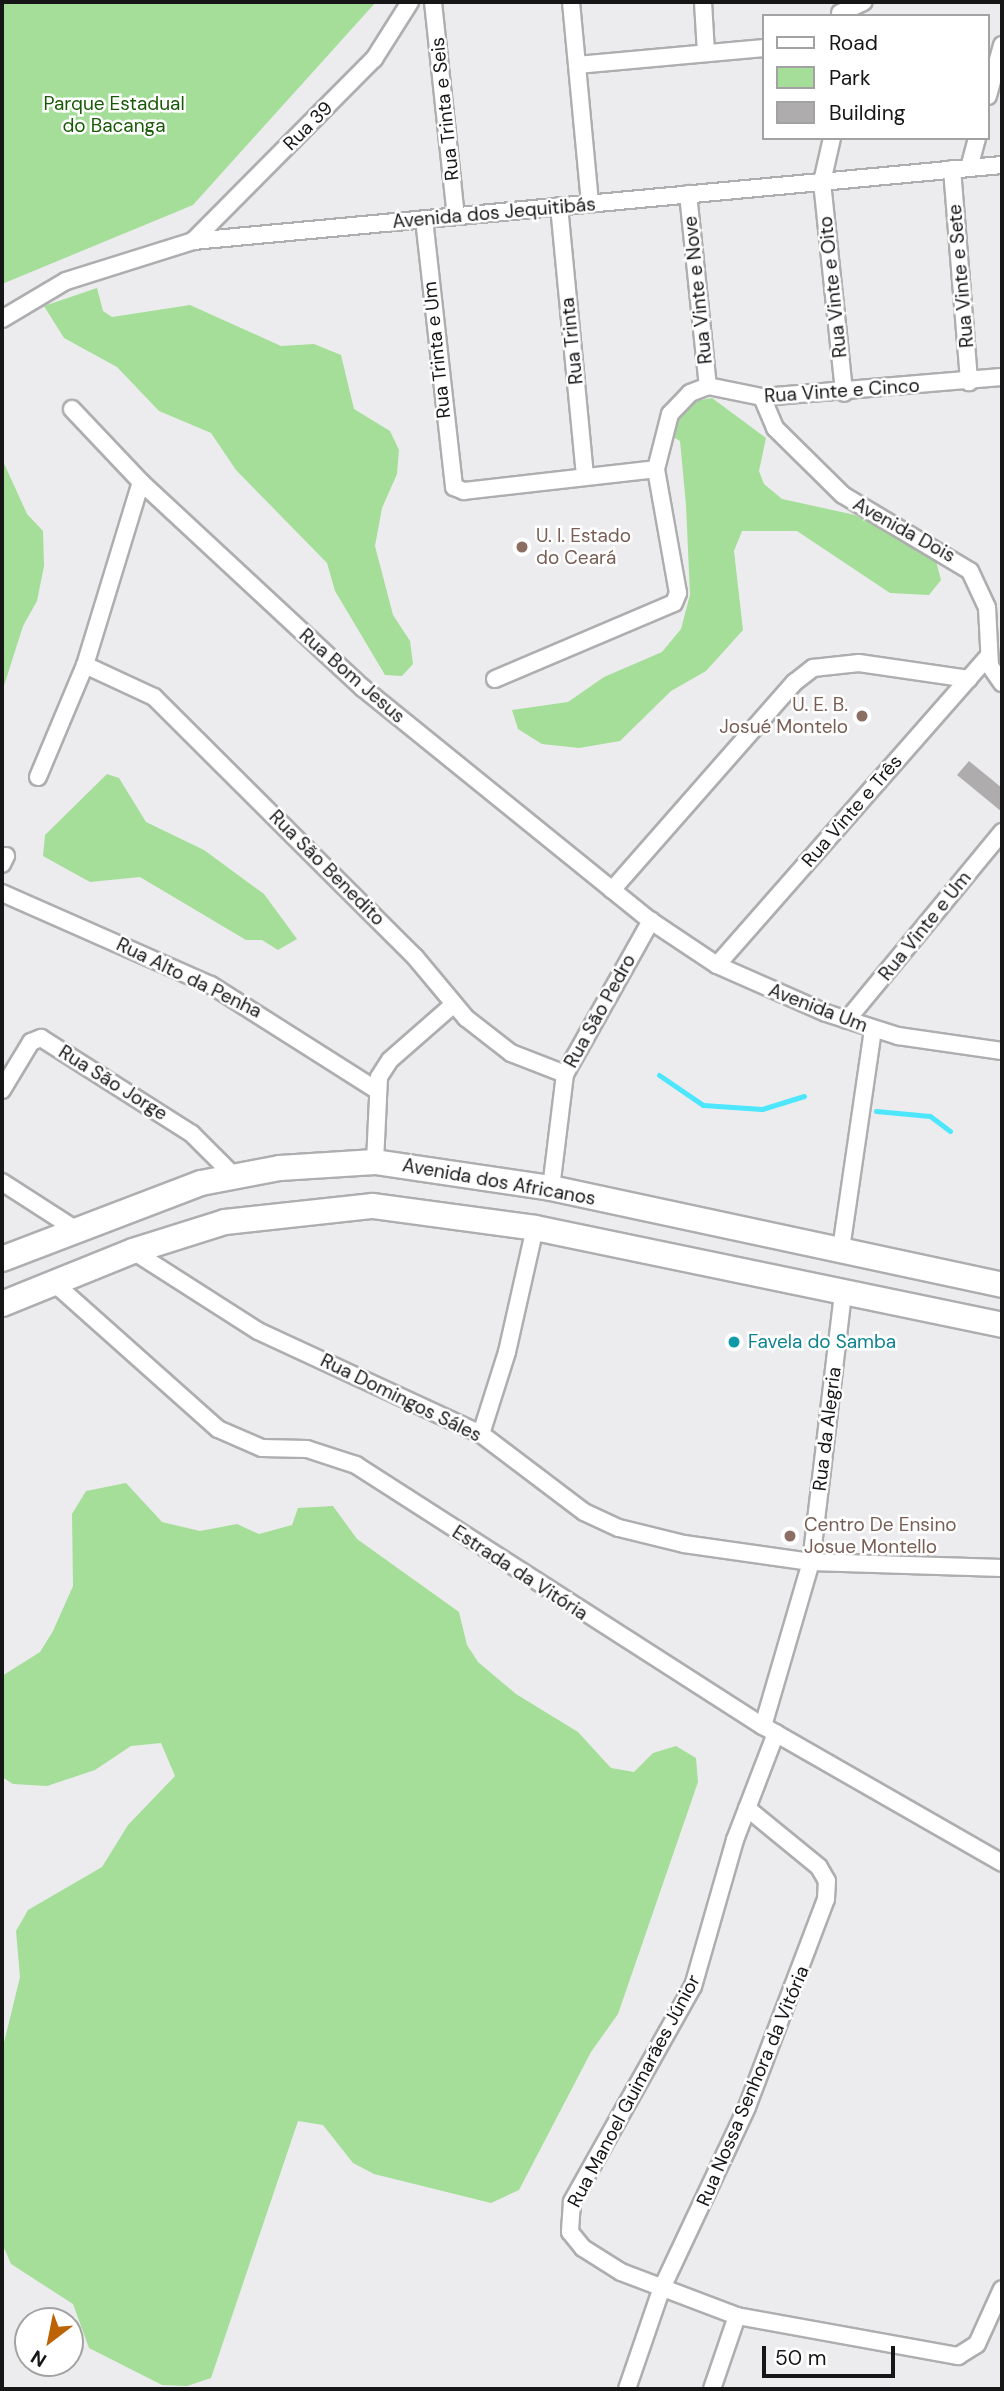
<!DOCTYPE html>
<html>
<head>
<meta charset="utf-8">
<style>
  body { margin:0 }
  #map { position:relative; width:1004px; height:2391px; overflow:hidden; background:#ececee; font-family:"DM Sans",sans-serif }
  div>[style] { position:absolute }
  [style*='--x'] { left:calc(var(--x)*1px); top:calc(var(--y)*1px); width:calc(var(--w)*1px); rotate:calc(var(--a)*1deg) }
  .green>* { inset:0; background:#a4de98 }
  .stream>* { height:5px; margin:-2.5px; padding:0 2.5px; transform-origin:2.5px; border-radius:2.5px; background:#4ce6fd }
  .building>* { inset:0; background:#aeacad }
  .roads { filter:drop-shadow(2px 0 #aeaeb1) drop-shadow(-2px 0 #aeaeb1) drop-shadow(0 2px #aeaeb1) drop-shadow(0 -2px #aeaeb1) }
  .minor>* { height:16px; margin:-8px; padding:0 8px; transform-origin:8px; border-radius:8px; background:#fff }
  .primary>* { height:24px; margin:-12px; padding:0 12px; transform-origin:12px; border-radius:12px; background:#fff }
  .dots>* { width:19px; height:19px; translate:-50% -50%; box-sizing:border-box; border:4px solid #fff; border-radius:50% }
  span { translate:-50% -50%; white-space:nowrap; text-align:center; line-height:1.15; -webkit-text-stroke:5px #fff; paint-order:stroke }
  .park-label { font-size:19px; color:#175905 }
  .street-label { font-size:19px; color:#161617 }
  .education-label { font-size:19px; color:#785e54 }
  .left { translate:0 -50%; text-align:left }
  .right { translate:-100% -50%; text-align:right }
  .culture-label { font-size:19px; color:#0d838f }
  .frame { position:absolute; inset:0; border:4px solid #161617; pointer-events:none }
  .legend { position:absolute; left:762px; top:14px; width:228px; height:126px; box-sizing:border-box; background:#fff; border:2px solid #a2a2a2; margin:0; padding:9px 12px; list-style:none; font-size:21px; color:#161617 }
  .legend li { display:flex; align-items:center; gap:14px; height:35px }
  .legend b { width:35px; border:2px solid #a2a2a2 }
  .north { position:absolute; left:14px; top:2307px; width:70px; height:70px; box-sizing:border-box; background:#fff; border:2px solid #a2a2a2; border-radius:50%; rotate:212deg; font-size:19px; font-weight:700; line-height:28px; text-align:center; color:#161617 }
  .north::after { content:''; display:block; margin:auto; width:24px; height:32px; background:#bd6306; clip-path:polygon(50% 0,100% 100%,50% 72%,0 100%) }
  .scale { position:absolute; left:762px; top:2346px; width:133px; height:32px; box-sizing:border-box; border:4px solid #161617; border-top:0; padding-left:9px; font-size:21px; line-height:24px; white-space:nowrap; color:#161617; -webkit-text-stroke:5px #fff; paint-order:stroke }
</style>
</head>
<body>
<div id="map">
  <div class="green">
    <div style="clip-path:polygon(2px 2px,376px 2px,193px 205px,2px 284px)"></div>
    <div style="clip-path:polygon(97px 288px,103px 311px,112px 317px,190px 305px,281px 346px,314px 344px,341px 355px,354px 409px,390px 431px,399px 450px,397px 474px,382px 508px,375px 546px,393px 615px,410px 641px,413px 664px,402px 676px,385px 675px,335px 591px,327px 563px,236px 470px,211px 433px,159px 411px,117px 367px,64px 338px,44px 306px)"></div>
    <div style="clip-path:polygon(712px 398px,766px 438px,759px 471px,764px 484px,782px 499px,855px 515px,935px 557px,941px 580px,929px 595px,890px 593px,797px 531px,742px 531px,734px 551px,743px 630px,706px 671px,671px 691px,620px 741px,579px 748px,542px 744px,518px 729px,512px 710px,568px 702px,604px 677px,662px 652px,681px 629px,690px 595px,686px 505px,680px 441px,670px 435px,675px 416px,695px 401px)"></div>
    <div style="clip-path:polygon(2px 459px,27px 514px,43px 531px,44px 566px,37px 601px,23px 626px,2px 692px)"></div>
    <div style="clip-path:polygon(107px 774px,119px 778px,146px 822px,204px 850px,264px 894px,297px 939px,278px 950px,262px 940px,246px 940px,140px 877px,90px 882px,43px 856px,45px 835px)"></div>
    <div style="clip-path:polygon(126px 1483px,162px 1522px,200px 1531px,237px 1524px,259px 1534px,292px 1525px,298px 1508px,333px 1506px,357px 1539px,459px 1612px,467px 1645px,478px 1662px,516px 1694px,578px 1732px,611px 1768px,634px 1772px,653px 1753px,676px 1746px,696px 1758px,698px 1782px,618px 2014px,591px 2052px,519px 2190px,491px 2203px,374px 2174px,353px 2163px,323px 2125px,298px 2121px,211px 2378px,187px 2386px,162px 2385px,89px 2348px,73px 2304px,11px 2264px,2px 2243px,2px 2051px,20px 1977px,16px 1931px,28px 1910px,102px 1867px,128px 1825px,175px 1776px,161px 1743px,131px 1746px,95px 1770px,47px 1786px,13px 1784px,2px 1777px,2px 1676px,40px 1652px,53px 1631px,73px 1586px,72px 1514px,86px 1491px)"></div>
  </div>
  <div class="stream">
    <div style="--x:659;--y:1075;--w:53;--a:34.3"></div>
    <div style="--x:703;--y:1105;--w:59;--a:3.9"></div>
    <div style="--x:762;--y:1109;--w:44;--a:-17.2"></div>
    <div style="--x:876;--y:1111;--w:54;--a:5.3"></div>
    <div style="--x:930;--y:1116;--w:25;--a:37"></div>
  </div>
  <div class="building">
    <div style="clip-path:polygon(969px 761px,1002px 788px,1002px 812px,957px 775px)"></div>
  </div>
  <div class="roads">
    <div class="minor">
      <div style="--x:433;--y:2;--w:215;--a:83.9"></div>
      <div style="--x:571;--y:2;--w:203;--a:84.6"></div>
      <div style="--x:703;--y:2;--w:51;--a:86.6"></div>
      <div style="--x:840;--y:13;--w:26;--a:-25"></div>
      <div style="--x:577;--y:65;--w:188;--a:-5.2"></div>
      <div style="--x:988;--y:96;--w:53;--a:-74.6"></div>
      <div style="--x:832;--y:138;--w:45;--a:102.8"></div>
      <div style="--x:822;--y:182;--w:212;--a:84"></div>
      <div style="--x:969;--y:168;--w:31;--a:-75"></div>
      <div style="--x:952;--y:169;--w:214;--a:85.4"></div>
      <div style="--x:688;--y:194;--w:193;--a:84.1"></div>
      <div style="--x:559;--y:206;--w:271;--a:84.5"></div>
      <div style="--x:424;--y:219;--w:270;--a:83.6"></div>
      <div style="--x:454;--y:487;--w:11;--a:22"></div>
      <div style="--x:464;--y:491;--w:193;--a:-6.5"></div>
      <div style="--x:193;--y:241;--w:257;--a:-45.2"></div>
      <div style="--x:374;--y:59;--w:67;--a:-57.7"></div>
      <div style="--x:2;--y:319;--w:74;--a:-30.7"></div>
      <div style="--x:66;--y:281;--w:133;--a:-17.5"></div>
      <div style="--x:193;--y:241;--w:813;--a:-5.37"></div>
      <div style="--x:762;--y:397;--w:34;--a:67"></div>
      <div style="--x:775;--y:428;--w:95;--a:44.6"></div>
      <div style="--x:843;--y:495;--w:148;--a:30.9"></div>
      <div style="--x:970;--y:571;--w:40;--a:65"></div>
      <div style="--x:987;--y:607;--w:59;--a:87.1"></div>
      <div style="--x:990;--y:666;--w:21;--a:55"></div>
      <div style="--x:72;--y:409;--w:100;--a:46.6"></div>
      <div style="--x:141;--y:482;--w:303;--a:42.9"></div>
      <div style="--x:363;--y:688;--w:370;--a:39"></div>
      <div style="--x:651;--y:921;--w:79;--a:33.7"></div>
      <div style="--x:717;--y:965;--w:119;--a:23.8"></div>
      <div style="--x:826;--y:1013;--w:76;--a:17.7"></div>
      <div style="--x:898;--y:1036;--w:105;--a:8.2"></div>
      <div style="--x:85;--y:665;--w:76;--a:24.9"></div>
      <div style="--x:154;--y:697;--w:368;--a:44.9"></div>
      <div style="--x:415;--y:957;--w:80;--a:50.1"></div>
      <div style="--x:466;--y:1018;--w:57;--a:37.9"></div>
      <div style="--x:511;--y:1053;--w:58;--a:21.3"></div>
      <div style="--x:495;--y:679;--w:194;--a:-23"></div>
      <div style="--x:674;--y:603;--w:11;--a:-68"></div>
      <div style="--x:678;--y:593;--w:126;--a:-100.1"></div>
      <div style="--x:656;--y:469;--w:57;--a:-75.7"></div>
      <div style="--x:670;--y:414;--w:29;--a:-46"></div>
      <div style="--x:690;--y:393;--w:19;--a:-21"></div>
      <div style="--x:708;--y:386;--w:55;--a:11.5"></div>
      <div style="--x:762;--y:397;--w:241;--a:-4.8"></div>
      <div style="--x:38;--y:777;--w:121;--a:-67.2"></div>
      <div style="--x:85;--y:665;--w:191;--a:-73"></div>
      <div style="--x:2;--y:864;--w:9;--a:-63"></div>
      <div style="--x:612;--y:890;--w:277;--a:-48.7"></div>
      <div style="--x:795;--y:682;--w:23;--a:-38"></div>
      <div style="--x:813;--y:668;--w:46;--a:-6.2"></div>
      <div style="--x:859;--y:663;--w:111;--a:8.3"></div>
      <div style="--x:2;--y:893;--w:228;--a:23.8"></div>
      <div style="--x:211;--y:985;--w:194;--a:32.4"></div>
      <div style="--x:717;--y:965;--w:410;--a:-48.7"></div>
      <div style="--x:847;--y:1020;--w:244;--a:-50.5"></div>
      <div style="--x:2;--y:1090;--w:56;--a:-58.9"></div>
      <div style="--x:31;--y:1042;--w:11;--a:-22"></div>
      <div style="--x:41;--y:1038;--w:179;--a:32.4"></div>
      <div style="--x:192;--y:1134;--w:58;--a:45"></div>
      <div style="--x:375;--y:1162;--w:85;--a:-87.3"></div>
      <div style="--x:379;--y:1077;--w:20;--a:-57"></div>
      <div style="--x:390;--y:1060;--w:85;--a:-41.2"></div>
      <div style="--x:2;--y:1182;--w:87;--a:32.8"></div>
      <div style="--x:551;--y:1188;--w:115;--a:-83"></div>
      <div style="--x:565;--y:1074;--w:176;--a:-60.7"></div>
      <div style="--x:841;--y:1249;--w:222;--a:-81.7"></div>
      <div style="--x:133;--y:1251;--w:148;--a:32.6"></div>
      <div style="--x:258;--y:1331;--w:246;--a:24.8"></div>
      <div style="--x:481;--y:1434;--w:129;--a:37.1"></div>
      <div style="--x:584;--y:1512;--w:38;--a:25"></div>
      <div style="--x:619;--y:1528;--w:67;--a:13.8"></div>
      <div style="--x:684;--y:1544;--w:128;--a:8.1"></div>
      <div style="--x:811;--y:1562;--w:191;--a:1.8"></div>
      <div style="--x:53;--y:1282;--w:221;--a:41.7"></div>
      <div style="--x:218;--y:1429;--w:48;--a:23.4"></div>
      <div style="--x:262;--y:1448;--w:45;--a:1.3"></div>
      <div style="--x:307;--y:1449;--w:52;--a:18.1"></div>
      <div style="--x:356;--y:1465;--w:483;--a:32.7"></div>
      <div style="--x:763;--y:1726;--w:275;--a:29.8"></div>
      <div style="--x:481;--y:1434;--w:86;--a:-72.4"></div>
      <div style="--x:507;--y:1352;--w:127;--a:-77.3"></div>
      <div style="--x:763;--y:1726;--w:171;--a:-73.7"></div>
      <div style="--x:811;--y:1562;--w:271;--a:-83.2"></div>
      <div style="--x:776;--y:1733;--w:115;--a:111"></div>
      <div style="--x:735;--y:1840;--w:152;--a:106"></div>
      <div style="--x:693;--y:1986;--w:248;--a:119.3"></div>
      <div style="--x:572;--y:2202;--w:30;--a:94"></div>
      <div style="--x:570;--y:2232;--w:21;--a:51"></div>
      <div style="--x:583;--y:2248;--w:45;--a:32.3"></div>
      <div style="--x:621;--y:2272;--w:124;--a:20.8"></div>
      <div style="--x:737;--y:2316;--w:225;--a:10.3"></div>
      <div style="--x:958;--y:2356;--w:22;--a:-32"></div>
      <div style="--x:977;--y:2344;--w:60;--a:-65.6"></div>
      <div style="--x:627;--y:2389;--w:105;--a:-71"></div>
      <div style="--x:661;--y:2290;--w:202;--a:-64.8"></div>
      <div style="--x:747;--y:2107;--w:222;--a:-69.2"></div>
      <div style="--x:826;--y:1899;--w:18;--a:-87"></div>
      <div style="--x:827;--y:1881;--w:16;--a:-120"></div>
      <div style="--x:819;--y:1867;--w:93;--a:-140.7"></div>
      <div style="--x:712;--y:2389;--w:77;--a:-71.1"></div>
    </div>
    <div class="primary">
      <div style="--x:2;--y:1259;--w:213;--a:-20.9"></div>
      <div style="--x:201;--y:1183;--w:80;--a:-10.8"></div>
      <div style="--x:280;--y:1168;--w:95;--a:-3.6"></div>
      <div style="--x:375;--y:1162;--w:178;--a:8.4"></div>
      <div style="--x:551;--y:1188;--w:461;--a:12.1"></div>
      <div style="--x:2;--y:1304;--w:141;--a:-22"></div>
      <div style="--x:133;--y:1251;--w:96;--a:-17.5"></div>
      <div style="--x:225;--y:1222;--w:149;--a:-6.2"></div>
      <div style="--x:373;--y:1206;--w:163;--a:7.7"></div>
      <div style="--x:535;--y:1228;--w:477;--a:11.7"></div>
    </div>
  </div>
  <div class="dots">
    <div style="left:522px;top:547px;background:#8d6e63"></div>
    <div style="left:862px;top:716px;background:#8d6e63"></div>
    <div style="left:734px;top:1342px;background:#0f9aa8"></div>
    <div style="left:790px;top:1536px;background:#8d6e63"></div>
  </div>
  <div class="park-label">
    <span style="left:114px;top:115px">Parque Estadual<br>do Bacanga</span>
  </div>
  <div class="street-label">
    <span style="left:445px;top:109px;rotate:-96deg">Rua Trinta e Seis</span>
    <span style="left:308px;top:126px;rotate:-45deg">Rua 39</span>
    <span style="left:494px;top:213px;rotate:-5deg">Avenida dos Jequitibás</span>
    <span style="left:961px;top:276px;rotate:-95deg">Rua Vinte e Sete</span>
    <span style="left:833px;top:287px;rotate:-96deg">Rua Vinte e Oito</span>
    <span style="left:698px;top:290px;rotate:-96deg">Rua Vinte e Nove</span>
    <span style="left:572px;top:341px;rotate:-96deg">Rua Trinta</span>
    <span style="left:437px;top:350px;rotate:-96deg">Rua Trinta e Um</span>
    <span style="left:842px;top:391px;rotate:-4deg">Rua Vinte e Cinco</span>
    <span style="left:904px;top:530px;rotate:29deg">Avenida Dois</span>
    <span style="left:352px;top:676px;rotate:41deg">Rua Bom Jesus</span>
    <span style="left:852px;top:811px;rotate:-49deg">Rua Vinte e Três</span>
    <span style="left:327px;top:868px;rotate:45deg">Rua São Benedito</span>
    <span style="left:925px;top:926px;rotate:-51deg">Rua Vinte e Um</span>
    <span style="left:189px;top:978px;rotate:26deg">Rua Alto da Penha</span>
    <span style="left:818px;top:1008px;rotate:21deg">Avenida Um</span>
    <span style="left:600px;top:1011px;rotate:-61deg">Rua São Pedro</span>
    <span style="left:113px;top:1083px;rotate:32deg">Rua São Jorge</span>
    <span style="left:499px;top:1182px;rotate:10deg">Avenida dos Africanos</span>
    <span style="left:401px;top:1398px;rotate:26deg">Rua Domingos Sáles</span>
    <span style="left:827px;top:1429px;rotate:-83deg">Rua da Alegria</span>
    <span style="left:520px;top:1573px;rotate:33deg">Estrada da Vitória</span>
    <span style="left:753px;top:2086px;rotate:-67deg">Rua Nossa Senhora da Vitória</span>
    <span style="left:634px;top:2091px;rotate:-62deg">Rua Manoel Guimarães Júnior</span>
  </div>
  <div class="education-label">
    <span class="left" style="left:536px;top:547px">U. I. Estado<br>do Ceará</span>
    <span class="right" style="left:848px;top:716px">U. E. B.<br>Josué Montelo</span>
    <span class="left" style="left:804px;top:1536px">Centro De Ensino<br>Josue Montello</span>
  </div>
  <div class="culture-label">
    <span class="left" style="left:748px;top:1342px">Favela do Samba</span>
  </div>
  <div class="frame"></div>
  <ul class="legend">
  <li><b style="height:9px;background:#fff"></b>Road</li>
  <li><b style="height:19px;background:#a4de98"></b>Park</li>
  <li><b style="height:19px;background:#aeacad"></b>Building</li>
  </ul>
  <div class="north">N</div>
  <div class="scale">50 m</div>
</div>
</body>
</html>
